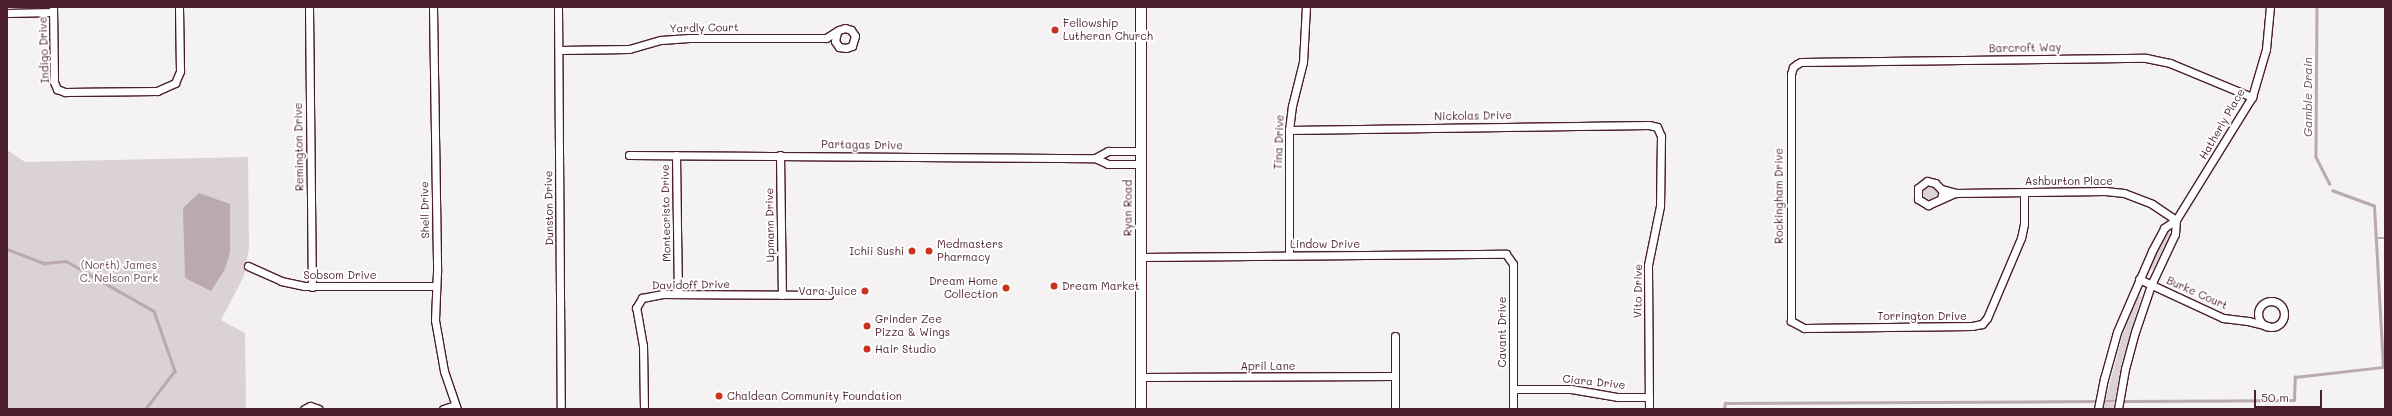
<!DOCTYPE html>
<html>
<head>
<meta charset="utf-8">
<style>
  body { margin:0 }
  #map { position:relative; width:2392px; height:416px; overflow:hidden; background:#f4f2f2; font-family:Mali,sans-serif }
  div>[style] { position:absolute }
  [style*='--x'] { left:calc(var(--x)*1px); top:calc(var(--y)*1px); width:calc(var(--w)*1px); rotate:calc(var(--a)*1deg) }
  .green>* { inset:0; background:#dbd2d5 }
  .water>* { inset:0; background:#baa9ae }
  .stream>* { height:2.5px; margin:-1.25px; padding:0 1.25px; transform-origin:1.25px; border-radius:1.25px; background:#baa9ae }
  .roads { filter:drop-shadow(1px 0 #4a1f2b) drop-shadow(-1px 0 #4a1f2b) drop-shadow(0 1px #4a1f2b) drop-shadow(0 -1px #4a1f2b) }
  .minor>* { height:7px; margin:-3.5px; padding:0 3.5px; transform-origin:3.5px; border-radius:3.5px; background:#fff }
  .minor>.ring { margin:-3.5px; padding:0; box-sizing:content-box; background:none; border:7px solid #fff; border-radius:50% }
  .secondary>* { height:10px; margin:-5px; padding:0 5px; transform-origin:5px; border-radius:5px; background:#fff }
  .dots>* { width:11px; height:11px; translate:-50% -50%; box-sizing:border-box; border:2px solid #fff; border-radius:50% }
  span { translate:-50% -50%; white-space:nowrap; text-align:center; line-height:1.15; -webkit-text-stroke:4px #fff; paint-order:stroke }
  .poi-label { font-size:11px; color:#4a1f2b }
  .left { translate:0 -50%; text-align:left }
  .right { translate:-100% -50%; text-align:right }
  .street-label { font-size:11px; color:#4a1f2b }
  .park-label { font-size:11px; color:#6e4c56 }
  .water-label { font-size:12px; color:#714f59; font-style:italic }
  .frame { position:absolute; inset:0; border:8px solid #4a1f2b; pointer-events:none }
  .scale { position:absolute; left:2254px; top:390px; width:68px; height:18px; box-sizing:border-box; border:2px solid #4a1f2b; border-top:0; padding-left:5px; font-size:12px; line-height:14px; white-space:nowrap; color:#4a1f2b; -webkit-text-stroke:3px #fff; paint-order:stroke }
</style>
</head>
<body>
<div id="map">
  <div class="green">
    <div style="clip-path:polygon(7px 150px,25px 162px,248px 157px,249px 248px,244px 276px,221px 320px,245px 333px,246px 409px,7px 409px)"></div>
    <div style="clip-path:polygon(1929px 186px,1938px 191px,1939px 194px,1931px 199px,1924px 200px,1921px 189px)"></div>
    <div style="clip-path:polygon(2167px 231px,2171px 233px,2153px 269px,2150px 270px,2149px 267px)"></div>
    <div style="clip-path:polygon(2140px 295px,2141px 298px,2122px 363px,2113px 409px,2103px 409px,2125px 325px,2137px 296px)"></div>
  </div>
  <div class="water">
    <div style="clip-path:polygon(199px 193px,230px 204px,230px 252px,225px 269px,211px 291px,185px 278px,183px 208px)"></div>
  </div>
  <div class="stream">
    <div style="--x:2317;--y:7;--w:150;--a:90.4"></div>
    <div style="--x:2316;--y:157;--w:30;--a:63"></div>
    <div style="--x:2376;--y:238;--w:9;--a:0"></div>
    <div style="--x:7;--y:249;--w:40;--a:21"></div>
    <div style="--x:44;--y:263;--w:22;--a:-5"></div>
    <div style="--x:66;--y:261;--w:101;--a:29.6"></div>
    <div style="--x:154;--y:311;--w:64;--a:70.7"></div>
    <div style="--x:175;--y:371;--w:48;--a:127.3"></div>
    <div style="--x:2105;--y:401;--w:9;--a:0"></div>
    <div style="--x:2124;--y:401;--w:170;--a:-0.3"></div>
    <div style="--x:2294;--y:400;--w:23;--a:-88"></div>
    <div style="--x:2295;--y:377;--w:89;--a:-6.5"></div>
    <div style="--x:2383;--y:367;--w:161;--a:-93.2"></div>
    <div style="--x:2374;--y:206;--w:44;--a:-159.9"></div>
    <div style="--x:1724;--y:409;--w:6;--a:-81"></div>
    <div style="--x:1725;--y:403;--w:370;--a:-0.3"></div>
  </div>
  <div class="roads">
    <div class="minor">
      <div style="--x:53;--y:7;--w:75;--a:89.2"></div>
      <div style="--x:54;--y:82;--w:8;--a:67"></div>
      <div style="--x:57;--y:89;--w:9;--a:21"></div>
      <div style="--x:65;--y:92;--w:92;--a:-0.6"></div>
      <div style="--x:157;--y:91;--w:20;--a:-24"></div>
      <div style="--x:175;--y:83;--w:13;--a:-67"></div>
      <div style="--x:180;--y:71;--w:64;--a:-90.9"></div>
      <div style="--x:309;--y:7;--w:280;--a:89.4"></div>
      <div style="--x:433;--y:7;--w:265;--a:89.1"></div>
      <div style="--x:437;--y:272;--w:48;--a:92.4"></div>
      <div style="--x:435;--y:320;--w:52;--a:80"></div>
      <div style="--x:444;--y:371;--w:40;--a:71.1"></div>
      <div style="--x:558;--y:7;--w:402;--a:89.6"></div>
      <div style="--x:7;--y:13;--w:46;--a:-1.2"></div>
      <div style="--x:559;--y:50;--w:70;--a:-0.8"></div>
      <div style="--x:629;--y:49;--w:33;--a:-16"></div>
      <div style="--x:661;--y:40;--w:28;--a:-4"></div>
      <div style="--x:689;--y:38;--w:137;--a:0"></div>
      <div style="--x:826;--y:38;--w:15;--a:-32"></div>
      <div style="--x:839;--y:30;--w:6;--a:-18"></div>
      <div style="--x:845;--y:28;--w:6;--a:18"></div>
      <div style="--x:851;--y:30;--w:7;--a:56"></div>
      <div style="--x:855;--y:36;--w:10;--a:107"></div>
      <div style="--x:852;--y:46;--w:6;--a:162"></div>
      <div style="--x:846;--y:48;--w:7;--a:-172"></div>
      <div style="--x:839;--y:47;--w:7;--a:-124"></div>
      <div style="--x:835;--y:41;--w:9;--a:-77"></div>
      <div style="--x:1289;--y:130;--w:360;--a:-0.8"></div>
      <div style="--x:1649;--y:125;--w:8;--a:14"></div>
      <div style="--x:1657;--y:127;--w:10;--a:66"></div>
      <div style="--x:1661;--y:136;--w:70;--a:90.8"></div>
      <div style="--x:1660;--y:206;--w:60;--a:101.5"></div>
      <div style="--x:1648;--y:265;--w:144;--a:89.6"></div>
      <div style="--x:629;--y:155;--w:466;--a:0.4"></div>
      <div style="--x:1095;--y:158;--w:14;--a:25"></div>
      <div style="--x:1108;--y:164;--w:32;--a:0"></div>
      <div style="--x:676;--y:155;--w:139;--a:89.2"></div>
      <div style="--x:780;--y:155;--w:140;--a:89.2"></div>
      <div style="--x:1095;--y:158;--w:15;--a:-28"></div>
      <div style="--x:1108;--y:151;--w:32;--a:0"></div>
      <div style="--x:1941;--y:189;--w:16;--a:15"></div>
      <div style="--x:1956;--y:193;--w:149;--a:-0.8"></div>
      <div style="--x:2105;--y:191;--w:19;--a:6"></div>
      <div style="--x:2124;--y:193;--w:30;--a:21"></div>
      <div style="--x:2152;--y:204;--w:29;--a:34"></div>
      <div style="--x:2024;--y:192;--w:32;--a:90"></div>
      <div style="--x:2024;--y:224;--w:14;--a:102"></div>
      <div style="--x:2021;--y:238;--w:87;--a:113"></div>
      <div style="--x:1987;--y:318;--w:8;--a:130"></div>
      <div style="--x:1982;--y:324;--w:10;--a:169"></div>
      <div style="--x:1972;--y:326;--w:168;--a:179.3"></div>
      <div style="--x:1804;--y:328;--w:15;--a:-152"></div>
      <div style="--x:1791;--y:321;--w:247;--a:-90"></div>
      <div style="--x:1791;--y:74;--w:7;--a:-74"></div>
      <div style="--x:1793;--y:67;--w:5;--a:-37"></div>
      <div style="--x:1797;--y:64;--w:4;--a:-27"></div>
      <div style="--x:1801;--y:62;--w:345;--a:-0.7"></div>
      <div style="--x:2146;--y:58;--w:25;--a:12"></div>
      <div style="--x:2170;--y:63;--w:89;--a:22.5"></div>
      <div style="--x:1941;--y:198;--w:7;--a:-74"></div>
      <div style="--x:1943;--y:191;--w:11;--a:-135"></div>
      <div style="--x:1935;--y:183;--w:8;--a:-166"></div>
      <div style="--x:1927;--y:181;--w:11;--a:142"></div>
      <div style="--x:1918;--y:188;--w:11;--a:90"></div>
      <div style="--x:1918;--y:199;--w:12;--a:31"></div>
      <div style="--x:1928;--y:205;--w:30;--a:-24"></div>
      <div style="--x:1289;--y:255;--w:125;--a:-90"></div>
      <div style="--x:1289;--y:130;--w:24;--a:-83"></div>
      <div style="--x:1292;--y:106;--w:45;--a:-76"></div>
      <div style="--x:1303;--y:62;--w:55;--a:-86.9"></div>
      <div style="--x:1140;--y:257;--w:366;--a:-0.5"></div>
      <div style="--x:1506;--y:254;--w:12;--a:55"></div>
      <div style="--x:1513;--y:264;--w:145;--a:90"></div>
      <div style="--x:248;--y:266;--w:36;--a:24"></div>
      <div style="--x:281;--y:281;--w:24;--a:12"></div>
      <div style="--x:304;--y:286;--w:131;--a:0"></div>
      <div style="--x:2139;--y:279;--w:93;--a:24.9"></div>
      <div style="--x:2223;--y:318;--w:25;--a:7"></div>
      <div style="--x:2248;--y:321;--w:21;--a:14"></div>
      <div class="ring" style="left:2258px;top:301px;width:19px;height:19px"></div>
      <div style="--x:1395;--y:336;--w:73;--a:90"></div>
      <div style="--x:1140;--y:377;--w:255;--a:-0.2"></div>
      <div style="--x:1513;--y:389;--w:58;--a:0"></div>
      <div style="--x:1571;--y:389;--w:48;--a:9.7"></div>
      <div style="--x:1618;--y:397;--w:31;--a:0"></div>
      <div style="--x:304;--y:409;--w:7;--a:-27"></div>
      <div style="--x:310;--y:406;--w:9;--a:18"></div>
      <div style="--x:443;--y:409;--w:13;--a:-18"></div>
      <div style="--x:644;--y:409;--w:63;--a:-90.9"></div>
      <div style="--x:643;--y:346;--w:39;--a:-100"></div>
      <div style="--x:636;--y:308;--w:12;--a:-59"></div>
      <div style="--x:642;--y:298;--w:21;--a:-11"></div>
      <div style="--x:663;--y:294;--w:166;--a:0.3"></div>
      <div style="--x:2098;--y:409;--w:31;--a:-79"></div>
      <div style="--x:2104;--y:379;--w:49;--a:-74.5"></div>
      <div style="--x:2117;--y:332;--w:88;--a:-66.6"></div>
      <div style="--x:2152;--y:251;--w:26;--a:-62"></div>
      <div style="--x:2164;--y:228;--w:14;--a:-34"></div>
      <div style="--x:2176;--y:220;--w:145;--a:-58.3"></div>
      <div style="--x:2252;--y:97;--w:50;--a:-73.7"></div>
      <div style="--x:2266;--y:49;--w:42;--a:-84.6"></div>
      <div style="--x:2118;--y:409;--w:41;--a:-80.1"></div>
      <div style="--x:2125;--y:369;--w:38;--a:-75"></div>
      <div style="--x:2135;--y:332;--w:50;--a:-71.2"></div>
      <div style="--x:2151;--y:285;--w:56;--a:-64.8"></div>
      <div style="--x:2175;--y:234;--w:14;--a:-86"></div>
    </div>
    <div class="secondary">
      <div style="--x:1141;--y:409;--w:402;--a:-90"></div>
    </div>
  </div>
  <div class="dots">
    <div style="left:1055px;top:30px;background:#c8321e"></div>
    <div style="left:912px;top:251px;background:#c8321e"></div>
    <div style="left:929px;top:251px;background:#c8321e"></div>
    <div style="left:1054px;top:286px;background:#c8321e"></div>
    <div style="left:1006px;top:288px;background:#c8321e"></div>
    <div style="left:865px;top:291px;background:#c8321e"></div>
    <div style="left:867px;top:326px;background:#c8321e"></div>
    <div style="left:867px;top:349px;background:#c8321e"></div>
    <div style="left:719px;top:396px;background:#c8321e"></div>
  </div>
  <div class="poi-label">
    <span class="left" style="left:1063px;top:30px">Fellowship<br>Lutheran Church</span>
    <span class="left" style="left:937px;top:251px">Medmasters<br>Pharmacy</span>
    <span class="right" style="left:904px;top:251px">Ichii Sushi</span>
    <span class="right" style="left:998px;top:288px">Dream Home<br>Collection</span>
    <span class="left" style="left:1062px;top:286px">Dream Market</span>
    <span class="right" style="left:857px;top:291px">Vara Juice</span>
    <span class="left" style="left:875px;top:326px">Grinder Zee<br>Pizza &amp; Wings</span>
    <span class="left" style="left:875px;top:349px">Hair Studio</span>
    <span class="left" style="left:727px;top:396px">Chaldean Community Foundation</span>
  </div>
  <div class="street-label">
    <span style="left:704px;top:28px;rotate:-1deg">Yardly Court</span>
    <span style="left:2025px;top:48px;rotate:-1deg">Barcroft Way</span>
    <span style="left:44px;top:50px;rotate:-92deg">Indigo Drive</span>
    <span style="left:1473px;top:116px;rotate:-1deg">Nickolas Drive</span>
    <span style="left:2222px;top:124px;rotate:-60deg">Hatherly Place</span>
    <span style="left:1279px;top:142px;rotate:-88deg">Tina Drive</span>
    <span style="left:862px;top:145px;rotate:1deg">Partagas Drive</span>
    <span style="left:299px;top:147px;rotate:-91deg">Remington Drive</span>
    <span style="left:2069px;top:181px">Ashburton Place</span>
    <span style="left:1779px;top:196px;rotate:-90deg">Rockingham Drive</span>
    <span style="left:549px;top:208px;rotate:-91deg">Dunston Drive</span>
    <span style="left:1128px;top:208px;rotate:-90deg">Ryan Road</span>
    <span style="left:425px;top:210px;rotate:-91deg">Shell Drive</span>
    <span style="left:666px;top:213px;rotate:-91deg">Montecristo Drive</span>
    <span style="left:770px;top:225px;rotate:-91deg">Upmann Drive</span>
    <span style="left:1325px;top:244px">Lindow Drive</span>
    <span style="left:340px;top:275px">Sobsom Drive</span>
    <span style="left:691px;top:285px;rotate:-1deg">Davidoff Drive</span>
    <span style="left:1638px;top:291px;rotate:-89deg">Vito Drive</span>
    <span style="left:2197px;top:293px;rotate:24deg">Burke Court</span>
    <span style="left:1922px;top:316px">Torrington Drive</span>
    <span style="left:1502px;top:332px;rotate:-90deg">Cavant Drive</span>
    <span style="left:1268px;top:366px">April Lane</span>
    <span style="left:1594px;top:382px;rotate:6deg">Ciara Drive</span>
  </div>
  <div class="park-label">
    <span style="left:119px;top:272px">(North) James<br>C. Nelson Park</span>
  </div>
  <div class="water-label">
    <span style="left:2308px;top:97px;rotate:-90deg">Gamble Drain</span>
  </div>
  <div class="frame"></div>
  <div class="scale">50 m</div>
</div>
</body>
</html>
